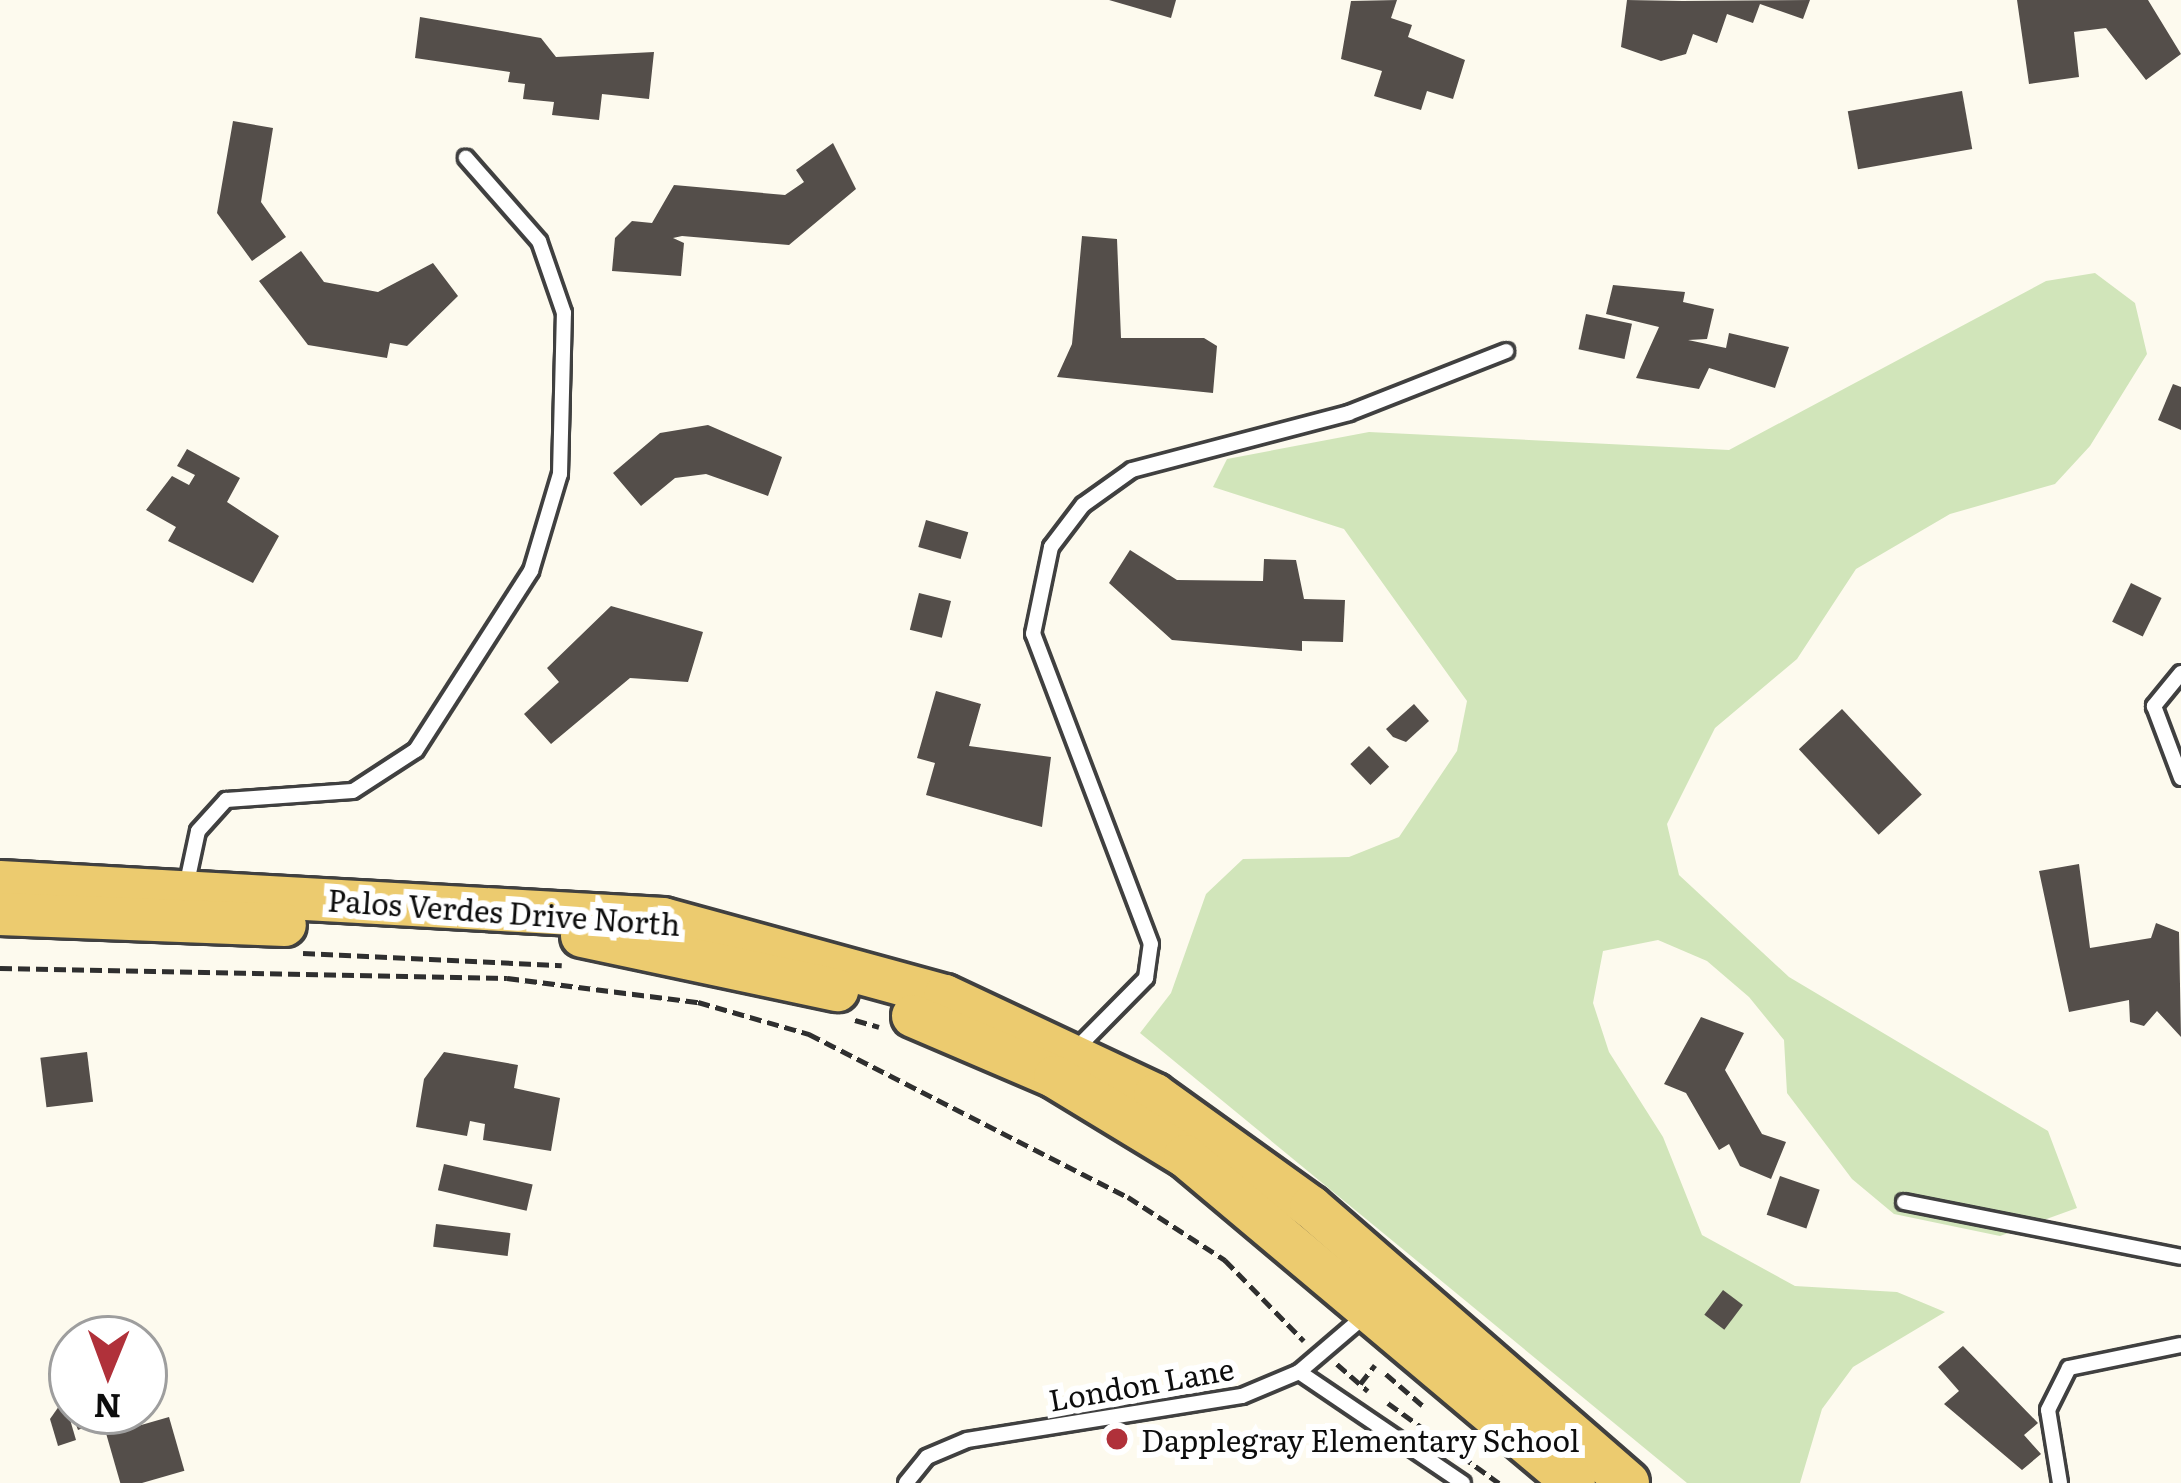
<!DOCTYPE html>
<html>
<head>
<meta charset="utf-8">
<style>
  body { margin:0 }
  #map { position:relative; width:2181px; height:1483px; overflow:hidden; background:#fdfaee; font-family:Literata,serif }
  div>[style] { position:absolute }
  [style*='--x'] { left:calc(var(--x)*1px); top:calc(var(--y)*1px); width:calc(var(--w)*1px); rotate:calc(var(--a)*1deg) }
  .green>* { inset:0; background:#d1e5ba }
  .building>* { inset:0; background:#544e4a; transform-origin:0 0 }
  .path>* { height:4.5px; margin-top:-2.25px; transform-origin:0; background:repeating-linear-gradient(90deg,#2f2f2f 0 12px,transparent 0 18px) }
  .roads { filter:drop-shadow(3px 0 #404040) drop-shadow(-3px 0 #404040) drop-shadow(0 3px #404040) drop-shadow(0 -3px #404040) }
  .service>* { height:14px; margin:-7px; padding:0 7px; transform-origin:7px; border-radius:7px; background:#fff }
  .primary>* { height:42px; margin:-21px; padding:0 21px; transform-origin:21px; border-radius:21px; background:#eccb6f }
  .dots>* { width:33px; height:33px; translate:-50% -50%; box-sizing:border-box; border:6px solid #fff; border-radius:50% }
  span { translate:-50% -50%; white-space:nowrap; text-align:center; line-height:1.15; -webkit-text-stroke:12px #fff; paint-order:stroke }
  .street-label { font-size:30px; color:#0d0d0d }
  .poi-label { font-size:30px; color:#0d0d0d }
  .left { translate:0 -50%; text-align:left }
  .north { position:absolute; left:48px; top:1315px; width:120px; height:120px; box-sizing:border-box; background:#fff; border:3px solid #9e9e9e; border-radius:50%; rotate:181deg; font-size:33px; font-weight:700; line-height:48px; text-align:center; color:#0d0d0d }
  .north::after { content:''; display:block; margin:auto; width:42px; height:54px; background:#b0313a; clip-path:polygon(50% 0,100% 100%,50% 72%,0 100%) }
</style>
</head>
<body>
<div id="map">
  <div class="green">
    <div style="clip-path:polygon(2095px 273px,2135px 303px,2147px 354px,2090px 446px,2055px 484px,1950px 514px,1856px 569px,1797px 659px,1715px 728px,1667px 824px,1679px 875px,1789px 977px,2048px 1131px,2077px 1208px,2000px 1236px,1894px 1214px,1852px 1179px,1787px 1093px,1784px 1040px,1749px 997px,1707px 961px,1658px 940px,1603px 951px,1593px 1003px,1609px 1052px,1663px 1137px,1702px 1235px,1795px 1286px,1897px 1292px,1945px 1312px,1853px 1367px,1822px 1409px,1800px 1483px,1687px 1483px,1140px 1033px,1171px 993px,1206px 894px,1243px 859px,1349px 857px,1399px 837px,1457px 751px,1467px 701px,1344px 529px,1213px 487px,1227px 459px,1369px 432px,1729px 450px,2046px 281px)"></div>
  </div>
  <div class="building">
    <div style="clip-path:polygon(1109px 0,1176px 0,1171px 18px)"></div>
    <div style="clip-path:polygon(1397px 0,1391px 18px,1412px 25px,1408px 37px,1465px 60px,1453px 99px,1427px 91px,1421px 110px,1374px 96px,1382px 71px,1341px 59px,1351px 1px)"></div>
    <div style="clip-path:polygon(1627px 0,1682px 1px,1810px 0,1803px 19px,1760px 4px,1753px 23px,1727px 14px,1717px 43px,1693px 34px,1686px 54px,1661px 61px,1621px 47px)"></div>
    <div style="clip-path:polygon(2017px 0,2148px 0,2181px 54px,2146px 80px,2106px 28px,2074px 32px,2079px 77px,2029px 84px)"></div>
    <div style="clip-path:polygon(420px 17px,541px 38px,556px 57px,654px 52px,649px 99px,602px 94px,599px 120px,552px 115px,554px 102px,523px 99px,525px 84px,508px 82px,510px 72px,415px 58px)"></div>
    <div style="left:1962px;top:91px;width:59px;height:116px;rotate:80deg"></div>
    <div style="clip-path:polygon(233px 121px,273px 128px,261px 202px,286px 237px,252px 261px,217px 213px)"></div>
    <div style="clip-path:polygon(833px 143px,856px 189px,789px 245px,682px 236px,673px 238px,684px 243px,681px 276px,612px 271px,615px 238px,632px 221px,652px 223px,674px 185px,785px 195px,804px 182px,796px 170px)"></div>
    <div style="clip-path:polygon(1082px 236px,1117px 239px,1121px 338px,1204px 338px,1217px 346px,1213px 393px,1057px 377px,1072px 344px)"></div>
    <div style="clip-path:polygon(301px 251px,324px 282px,378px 292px,433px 263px,458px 296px,407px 346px,390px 343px,387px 358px,308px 345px,259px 281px)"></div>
    <div style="clip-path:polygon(1613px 285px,1685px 292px,1683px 302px,1714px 309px,1707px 339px,1688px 340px,1726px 348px,1729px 333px,1789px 347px,1775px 388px,1709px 368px,1699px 389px,1636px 378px,1659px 327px,1606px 314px)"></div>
    <div style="left:1586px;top:314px;width:47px;height:36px;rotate:12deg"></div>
    <div style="clip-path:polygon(2173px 384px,2181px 387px,2181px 430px,2158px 420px)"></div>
    <div style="clip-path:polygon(708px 425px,782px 457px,768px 496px,706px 474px,675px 478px,641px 506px,613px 473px,660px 433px)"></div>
    <div style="clip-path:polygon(187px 449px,240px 478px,227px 502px,279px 536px,253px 583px,168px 541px,176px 527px,146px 510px,172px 476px,189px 485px,195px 475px,177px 466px)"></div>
    <div style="left:926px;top:520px;width:44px;height:28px;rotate:16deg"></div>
    <div style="clip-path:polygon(1130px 550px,1177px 580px,1263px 581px,1264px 559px,1296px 560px,1304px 599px,1345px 600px,1343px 642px,1302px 641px,1302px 651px,1172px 640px,1109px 583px)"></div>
    <div style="left:2131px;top:583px;width:34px;height:43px;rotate:26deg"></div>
    <div style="left:919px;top:593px;width:33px;height:38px;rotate:14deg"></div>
    <div style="clip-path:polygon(611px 606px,703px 632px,688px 682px,630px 678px,551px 744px,524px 714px,559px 682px,547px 668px)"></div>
    <div style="clip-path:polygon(936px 691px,981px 704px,969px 746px,1051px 757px,1042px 827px,926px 795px,935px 763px,917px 758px)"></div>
    <div style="clip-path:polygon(1414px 704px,1429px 721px,1406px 742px,1393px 737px,1386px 729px)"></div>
    <div style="left:1842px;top:709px;width:117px;height:59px;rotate:47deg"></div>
    <div style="left:1369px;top:746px;width:29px;height:26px;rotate:46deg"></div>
    <div style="clip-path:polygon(2079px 864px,2090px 948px,2151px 938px,2156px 923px,2179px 932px,2181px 1037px,2157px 1011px,2144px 1026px,2130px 1022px,2129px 1000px,2069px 1012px,2039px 871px)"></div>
    <div style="clip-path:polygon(1701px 1017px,1744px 1033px,1725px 1070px,1762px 1134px,1786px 1142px,1771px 1179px,1740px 1166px,1729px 1144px,1719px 1150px,1686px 1093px,1664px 1084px)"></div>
    <div style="left:87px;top:1052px;width:50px;height:47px;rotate:83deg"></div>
    <div style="clip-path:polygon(444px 1052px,518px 1065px,514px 1088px,560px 1098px,551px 1151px,483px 1140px,485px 1124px,470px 1121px,467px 1136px,416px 1127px,424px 1079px)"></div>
    <div style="left:444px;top:1164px;width:91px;height:27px;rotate:13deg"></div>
    <div style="left:1780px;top:1176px;width:42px;height:41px;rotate:19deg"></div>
    <div style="left:436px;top:1224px;width:75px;height:23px;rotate:7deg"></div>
    <div style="left:1723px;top:1290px;width:25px;height:31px;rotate:37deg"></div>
    <div style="clip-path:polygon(1963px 1346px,2038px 1423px,2024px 1435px,2041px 1454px,2022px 1470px,1944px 1404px,1959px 1391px,1938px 1367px)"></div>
    <div style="clip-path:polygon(72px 1397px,72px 1411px,125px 1411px,78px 1430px,66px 1399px)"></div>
    <div style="clip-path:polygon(64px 1399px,76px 1440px,58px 1446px,50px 1419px)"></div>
    <div style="left:169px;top:1417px;width:56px;height:65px;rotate:74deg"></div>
  </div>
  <div class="path">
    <div style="--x:303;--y:953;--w:259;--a:2.7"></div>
    <div style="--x:0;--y:968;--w:507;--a:1.13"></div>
    <div style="--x:507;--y:978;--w:193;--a:7.2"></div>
    <div style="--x:698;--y:1002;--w:116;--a:16.1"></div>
    <div style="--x:809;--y:1034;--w:358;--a:27.1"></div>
    <div style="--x:1128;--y:1197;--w:116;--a:33"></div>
    <div style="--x:1225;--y:1260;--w:113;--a:45.7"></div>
    <div style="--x:855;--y:1020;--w:25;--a:16"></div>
    <div style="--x:1337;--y:1364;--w:41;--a:41.1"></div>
    <div style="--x:1386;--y:1374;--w:48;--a:40.7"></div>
    <div style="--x:1360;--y:1384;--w:24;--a:-52"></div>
    <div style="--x:1388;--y:1403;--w:137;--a:35.8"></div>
  </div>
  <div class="roads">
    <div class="service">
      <div style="--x:2181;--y:673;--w:43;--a:129.3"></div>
      <div style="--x:2154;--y:706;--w:77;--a:69.4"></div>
      <div style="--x:186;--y:887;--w:57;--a:-77.9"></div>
      <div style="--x:198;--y:831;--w:42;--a:-47.9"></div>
      <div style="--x:226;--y:800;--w:127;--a:-4.1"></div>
      <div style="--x:353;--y:791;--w:75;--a:-33.1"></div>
      <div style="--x:416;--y:750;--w:213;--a:-57.3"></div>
      <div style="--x:531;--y:571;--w:101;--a:-73.4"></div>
      <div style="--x:560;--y:474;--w:161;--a:-88.6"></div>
      <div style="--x:564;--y:313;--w:76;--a:-109.1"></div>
      <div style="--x:539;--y:241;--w:111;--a:-131.3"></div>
      <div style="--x:1076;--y:1049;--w:100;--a:-45.4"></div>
      <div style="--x:1146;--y:978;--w:34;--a:-82"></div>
      <div style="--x:1151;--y:944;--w:332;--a:-110.8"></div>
      <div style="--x:1033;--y:634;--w:89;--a:-78.3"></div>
      <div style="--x:1051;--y:547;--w:53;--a:-52.7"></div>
      <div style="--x:1083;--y:505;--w:60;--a:-35.5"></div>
      <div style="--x:1132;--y:470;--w:224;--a:-14.7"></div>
      <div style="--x:1349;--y:413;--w:169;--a:-21.5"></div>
      <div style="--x:1904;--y:1202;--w:282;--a:11.2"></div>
      <div style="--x:1299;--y:1372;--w:198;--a:34.1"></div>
      <div style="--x:906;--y:1483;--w:33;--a:-51"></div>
      <div style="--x:927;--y:1457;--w:43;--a:-23"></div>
      <div style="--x:967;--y:1440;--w:278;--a:-9.1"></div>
      <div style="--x:1242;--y:1396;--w:62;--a:-22.8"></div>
      <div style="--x:1299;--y:1372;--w:89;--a:-40.5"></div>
      <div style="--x:2060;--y:1483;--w:74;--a:-99.3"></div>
      <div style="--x:2048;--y:1410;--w:47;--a:-63.4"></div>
      <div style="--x:2069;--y:1368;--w:114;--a:-11.6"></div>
    </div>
    <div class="primary">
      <div style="--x:0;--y:882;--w:664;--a:3.19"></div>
      <div style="--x:663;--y:919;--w:292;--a:15.3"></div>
      <div style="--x:945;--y:996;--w:232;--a:25.2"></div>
      <div style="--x:1155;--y:1095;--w:192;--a:35.7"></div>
      <div style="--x:1311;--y:1207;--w:420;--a:41"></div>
      <div style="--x:0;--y:914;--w:285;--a:2.2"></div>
      <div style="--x:582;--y:936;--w:261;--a:12"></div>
      <div style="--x:913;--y:1016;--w:155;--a:23.2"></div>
      <div style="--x:1055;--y:1077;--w:152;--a:31.3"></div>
      <div style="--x:1185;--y:1156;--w:508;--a:40.05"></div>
    </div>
  </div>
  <div class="dots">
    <div style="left:1117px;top:1439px;background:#b0313a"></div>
  </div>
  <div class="street-label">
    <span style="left:504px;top:911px;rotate:4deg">Palos Verdes Drive North</span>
    <span style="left:1141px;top:1383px;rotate:-10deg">London Lane</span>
  </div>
  <div class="poi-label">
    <span class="left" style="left:1141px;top:1439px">Dapplegray Elementary School</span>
  </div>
  <div class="north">N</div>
</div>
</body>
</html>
